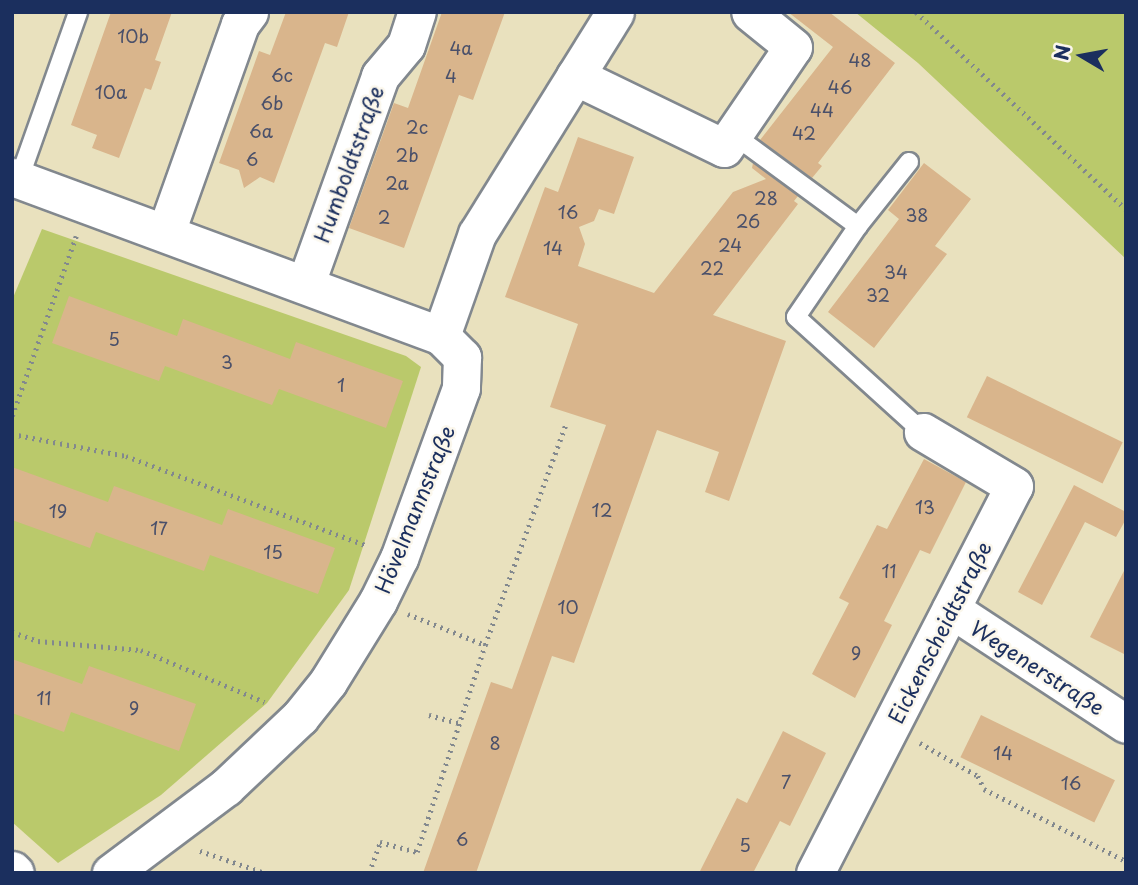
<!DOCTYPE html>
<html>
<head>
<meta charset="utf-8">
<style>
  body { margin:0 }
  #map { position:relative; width:1138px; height:885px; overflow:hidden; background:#e9e1be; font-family:"Playpen Sans",sans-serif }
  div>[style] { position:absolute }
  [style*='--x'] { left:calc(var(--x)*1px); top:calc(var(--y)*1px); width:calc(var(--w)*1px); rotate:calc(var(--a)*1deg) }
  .green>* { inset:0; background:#bac96b }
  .building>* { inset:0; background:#d9b58c; transform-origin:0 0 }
  .path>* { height:4.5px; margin-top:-2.25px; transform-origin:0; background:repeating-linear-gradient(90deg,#82888e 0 2px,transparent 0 7px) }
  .roads { filter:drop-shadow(2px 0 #82888e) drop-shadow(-2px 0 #82888e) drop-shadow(0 2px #82888e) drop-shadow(0 -2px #82888e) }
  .lane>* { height:18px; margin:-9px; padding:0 9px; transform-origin:9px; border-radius:9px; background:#fff }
  .street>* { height:37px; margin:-18.5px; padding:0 18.5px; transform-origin:18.5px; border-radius:18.5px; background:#fff }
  span { translate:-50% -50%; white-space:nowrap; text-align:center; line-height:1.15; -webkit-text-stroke:5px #fbf7ec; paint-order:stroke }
  .number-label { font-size:18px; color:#4a506a }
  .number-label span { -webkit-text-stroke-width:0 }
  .street-label { font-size:21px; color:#1b2f5e }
  .frame { position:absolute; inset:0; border:14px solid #1b2f5e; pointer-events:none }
  .north { position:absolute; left:1047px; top:21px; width:70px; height:70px; -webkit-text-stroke:5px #fbf7ec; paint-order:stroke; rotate:280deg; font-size:19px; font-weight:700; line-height:28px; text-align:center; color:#1b2f5e }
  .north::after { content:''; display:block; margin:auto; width:24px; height:32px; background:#1b2f5e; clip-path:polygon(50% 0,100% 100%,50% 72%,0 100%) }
</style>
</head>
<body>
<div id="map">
  <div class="green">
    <div style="clip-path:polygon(855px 12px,1126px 12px,1126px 259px,918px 63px)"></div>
    <div style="clip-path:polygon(42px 229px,406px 356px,421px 367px,349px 590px,267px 703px,161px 795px,58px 863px,12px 822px,12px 300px)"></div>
  </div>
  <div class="building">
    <div style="clip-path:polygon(111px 12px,172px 12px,155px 60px,161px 62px,151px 90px,145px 88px,119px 158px,92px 148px,97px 135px,71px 125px)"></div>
    <div style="clip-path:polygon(286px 12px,349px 12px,337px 47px,325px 43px,274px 183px,260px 177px,244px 188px,239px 170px,219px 163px,259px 51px,270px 55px)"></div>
    <div style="clip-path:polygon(442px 12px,505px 12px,473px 100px,459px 95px,404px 248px,349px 228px,394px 103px,408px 108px)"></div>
    <div style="clip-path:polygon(788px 12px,829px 12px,895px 63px,818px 163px,822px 166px,812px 178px,760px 140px,833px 47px)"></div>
    <div style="clip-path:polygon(578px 137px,634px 157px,614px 214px,599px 209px,594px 221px,579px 227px,585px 244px,578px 266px,654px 293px,733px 192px,766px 179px,752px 168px,753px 163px,798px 196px,794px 201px,798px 204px,713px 315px,786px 341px,729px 501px,705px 492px,719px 452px,657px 430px,574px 663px,552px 656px,476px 873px,423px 873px,491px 682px,512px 689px,606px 425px,550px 407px,578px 324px,505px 297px,545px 187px,558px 192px)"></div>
    <div style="clip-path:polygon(924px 163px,971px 199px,935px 246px,947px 254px,874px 348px,828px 312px,899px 219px,888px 210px)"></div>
    <div style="clip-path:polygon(69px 296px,177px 336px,183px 319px,290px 359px,296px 342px,403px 381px,386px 428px,279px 389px,272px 405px,165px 366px,159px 381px,52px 343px)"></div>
    <div style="left:987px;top:376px;width:151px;height:46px;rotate:26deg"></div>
    <div style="clip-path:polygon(924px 459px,966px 482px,930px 554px,920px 550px,884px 621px,892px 625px,855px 698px,812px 674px,849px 603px,839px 598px,877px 525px,887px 529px)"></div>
    <div style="clip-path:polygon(12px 467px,108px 502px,114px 486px,222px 525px,228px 509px,335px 548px,318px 594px,210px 555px,204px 571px,96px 532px,90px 548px,12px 520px)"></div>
    <div style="clip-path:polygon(1074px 485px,1126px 512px,1126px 519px,1116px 537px,1085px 522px,1042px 605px,1018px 592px)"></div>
    <div style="clip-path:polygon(1126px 567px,1126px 655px,1090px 637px)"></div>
    <div style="clip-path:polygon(12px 659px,82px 684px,89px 666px,196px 704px,179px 751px,71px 712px,64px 732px,12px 713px)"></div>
    <div style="left:981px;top:715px;width:149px;height:47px;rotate:26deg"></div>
    <div style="clip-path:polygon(783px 731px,826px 753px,790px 826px,780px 821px,753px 873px,699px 873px,737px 798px,747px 803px)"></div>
  </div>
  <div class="path">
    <div style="--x:916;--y:12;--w:288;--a:43.2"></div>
    <div style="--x:12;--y:416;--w:191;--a:-70.4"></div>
    <div style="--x:12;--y:434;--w:116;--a:10.9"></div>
    <div style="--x:126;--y:456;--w:258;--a:20.4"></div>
    <div style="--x:408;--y:614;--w:83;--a:21.9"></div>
    <div style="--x:12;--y:632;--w:28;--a:19"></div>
    <div style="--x:38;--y:641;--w:103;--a:5"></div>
    <div style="--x:141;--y:650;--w:134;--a:22.8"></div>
    <div style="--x:429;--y:715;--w:31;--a:15"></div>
    <div style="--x:920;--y:743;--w:67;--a:29.6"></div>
    <div style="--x:978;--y:776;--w:14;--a:65"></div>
    <div style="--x:984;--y:789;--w:159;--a:26.9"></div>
    <div style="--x:200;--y:851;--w:69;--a:18.7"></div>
    <div style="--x:369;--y:873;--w:33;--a:-70"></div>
    <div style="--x:380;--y:842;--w:38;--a:15"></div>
    <div style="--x:417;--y:852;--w:218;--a:-71.8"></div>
    <div style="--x:485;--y:645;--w:235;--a:-69.9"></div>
  </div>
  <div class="roads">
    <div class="lane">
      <div style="--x:734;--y:135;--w:154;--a:36.3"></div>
      <div style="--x:909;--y:162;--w:82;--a:128.6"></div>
      <div style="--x:858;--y:226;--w:110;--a:124.3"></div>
      <div style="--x:796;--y:317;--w:171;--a:42.2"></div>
      <div style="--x:19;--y:179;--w:177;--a:-70.5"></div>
    </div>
    <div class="street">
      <div style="--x:575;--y:76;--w:165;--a:25.8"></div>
      <div style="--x:724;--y:148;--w:122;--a:-55.7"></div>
      <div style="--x:793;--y:47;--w:55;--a:-140.9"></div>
      <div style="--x:12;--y:177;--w:458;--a:20.3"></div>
      <div style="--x:441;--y:336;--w:30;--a:45"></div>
      <div style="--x:462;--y:357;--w:31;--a:92"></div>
      <div style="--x:461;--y:388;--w:181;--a:110"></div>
      <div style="--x:399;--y:558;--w:48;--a:116"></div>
      <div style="--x:378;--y:601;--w:95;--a:121.7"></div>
      <div style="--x:328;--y:682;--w:45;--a:128.7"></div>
      <div style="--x:300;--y:717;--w:102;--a:136.6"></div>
      <div style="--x:226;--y:787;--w:144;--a:143.2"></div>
      <div style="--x:166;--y:232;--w:221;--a:-70.4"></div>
      <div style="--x:240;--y:24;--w:15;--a:-53"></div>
      <div style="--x:306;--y:283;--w:220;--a:-70.3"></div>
      <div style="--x:380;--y:76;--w:40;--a:-50"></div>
      <div style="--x:406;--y:45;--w:35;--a:-72"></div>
      <div style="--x:441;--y:336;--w:108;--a:-70.6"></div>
      <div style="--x:477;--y:234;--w:261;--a:-58.1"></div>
      <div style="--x:951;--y:609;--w:209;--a:33.3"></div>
      <div style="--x:12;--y:870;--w:4;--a:45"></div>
      <div style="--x:815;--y:873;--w:435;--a:-62.8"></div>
      <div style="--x:1014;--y:486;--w:106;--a:-149.3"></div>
    </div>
  </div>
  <div class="number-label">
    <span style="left:133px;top:36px">10b</span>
    <span style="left:461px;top:48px">4a</span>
    <span style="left:860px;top:60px">48</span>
    <span style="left:282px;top:75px">6c</span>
    <span style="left:451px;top:76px">4</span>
    <span style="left:840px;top:87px">46</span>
    <span style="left:111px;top:92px">10a</span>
    <span style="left:272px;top:103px">6b</span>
    <span style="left:822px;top:110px">44</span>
    <span style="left:417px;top:127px">2c</span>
    <span style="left:261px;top:131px">6a</span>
    <span style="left:804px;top:133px">42</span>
    <span style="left:407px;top:155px">2b</span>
    <span style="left:252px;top:159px">6</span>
    <span style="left:397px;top:183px">2a</span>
    <span style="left:766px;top:198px">28</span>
    <span style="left:568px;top:212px">16</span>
    <span style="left:917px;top:215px">38</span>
    <span style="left:384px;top:217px">2</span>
    <span style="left:748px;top:221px">26</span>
    <span style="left:730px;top:245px">24</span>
    <span style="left:553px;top:248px">14</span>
    <span style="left:712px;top:268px">22</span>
    <span style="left:896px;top:272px">34</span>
    <span style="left:878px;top:295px">32</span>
    <span style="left:114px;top:339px">5</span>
    <span style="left:227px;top:362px">3</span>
    <span style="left:341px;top:385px">1</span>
    <span style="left:925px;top:507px">13</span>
    <span style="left:602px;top:510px">12</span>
    <span style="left:58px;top:511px">19</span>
    <span style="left:159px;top:528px">17</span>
    <span style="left:273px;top:552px">15</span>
    <span style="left:889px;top:571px">11</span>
    <span style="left:568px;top:607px">10</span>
    <span style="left:856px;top:653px">9</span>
    <span style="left:44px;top:698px">11</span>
    <span style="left:134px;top:708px">9</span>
    <span style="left:495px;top:743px">8</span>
    <span style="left:1003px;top:753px">14</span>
    <span style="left:786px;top:782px">7</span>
    <span style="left:1071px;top:783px">16</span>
    <span style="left:462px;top:839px">6</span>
    <span style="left:745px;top:845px">5</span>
  </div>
  <div class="street-label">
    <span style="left:348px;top:164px;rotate:-70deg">Humboldtstraße</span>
    <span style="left:414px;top:509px;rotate:-68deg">Hövelmannstraße</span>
    <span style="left:939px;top:632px;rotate:-63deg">Eickenscheidtstraße</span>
    <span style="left:1038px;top:667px;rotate:33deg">Wegenerstraße</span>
  </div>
  <div class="frame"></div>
  <div class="north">N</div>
</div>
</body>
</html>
